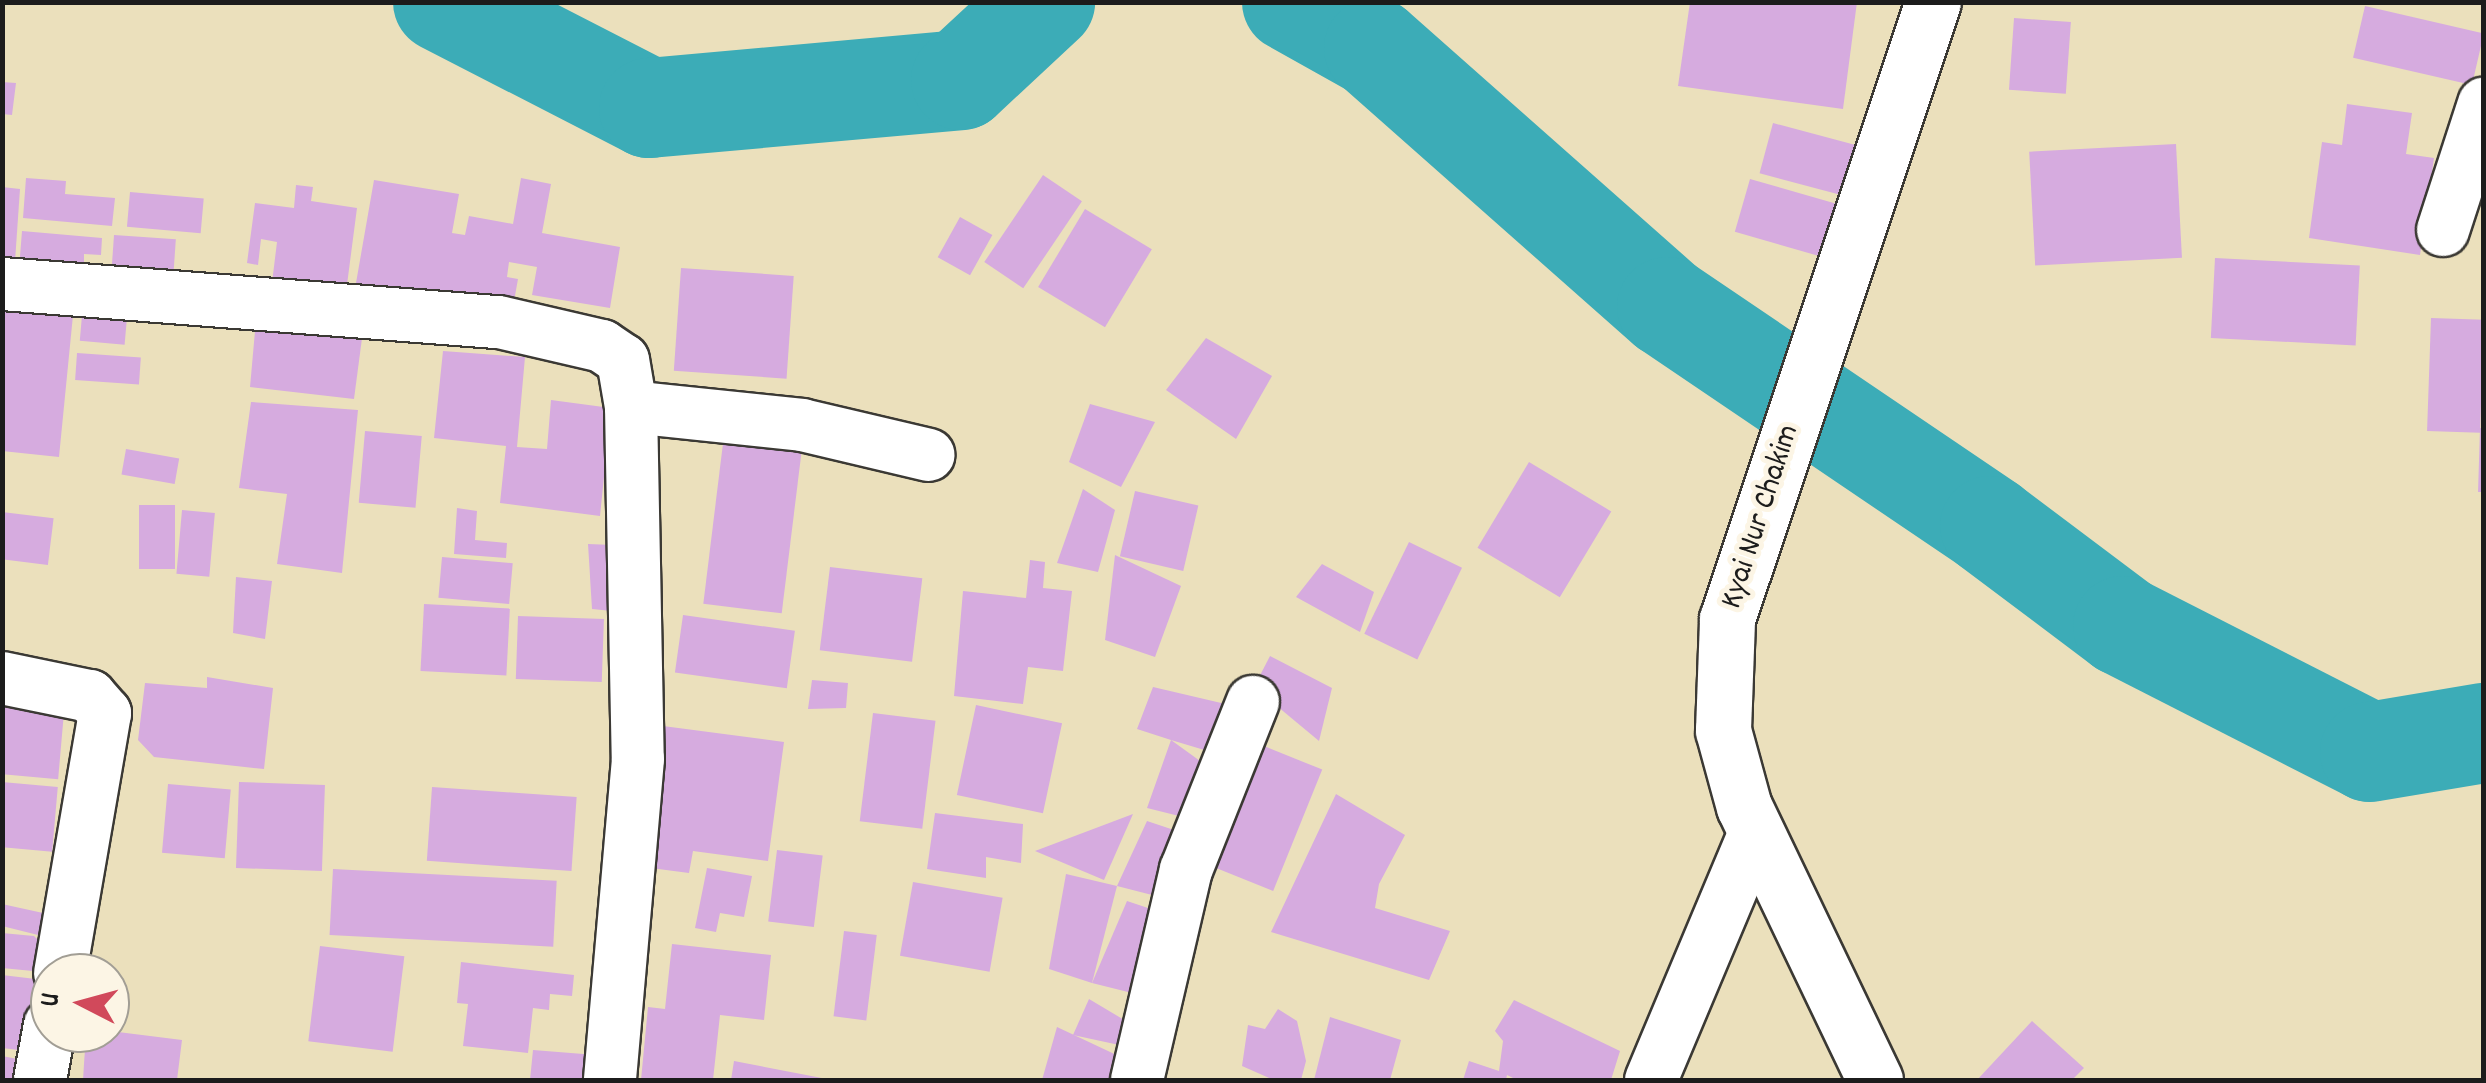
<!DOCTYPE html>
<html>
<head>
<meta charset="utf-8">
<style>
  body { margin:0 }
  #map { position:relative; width:2486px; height:1083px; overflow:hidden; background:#ebe0bc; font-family:Dekko,sans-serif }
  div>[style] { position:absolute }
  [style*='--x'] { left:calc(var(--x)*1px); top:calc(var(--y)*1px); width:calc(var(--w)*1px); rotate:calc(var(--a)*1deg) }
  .river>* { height:100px; margin:-50px; padding:0 50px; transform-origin:50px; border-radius:50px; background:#3cacb7 }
  .building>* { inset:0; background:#d6abdf; transform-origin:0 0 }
  .roads { filter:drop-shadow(2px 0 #3b3934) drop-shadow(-2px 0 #3b3934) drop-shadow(0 2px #3b3934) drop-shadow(0 -2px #3b3934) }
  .street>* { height:52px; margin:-26px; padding:0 26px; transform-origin:26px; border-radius:26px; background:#fff }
  .secondary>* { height:55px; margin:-27.5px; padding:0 27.5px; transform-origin:27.5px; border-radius:27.5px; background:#fff }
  span { translate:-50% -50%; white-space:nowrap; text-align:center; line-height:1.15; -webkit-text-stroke:10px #fcf5e5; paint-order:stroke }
  .street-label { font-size:32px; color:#1c1c1c }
  .frame { position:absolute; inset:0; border:5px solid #1c1c1c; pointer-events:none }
  .north { position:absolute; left:30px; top:953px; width:100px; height:100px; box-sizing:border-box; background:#fcf5e5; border:2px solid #a29e95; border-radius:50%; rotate:276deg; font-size:28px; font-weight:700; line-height:40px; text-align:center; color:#1c1c1c }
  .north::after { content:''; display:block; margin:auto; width:35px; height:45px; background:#d1495b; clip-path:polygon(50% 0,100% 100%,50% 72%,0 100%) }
</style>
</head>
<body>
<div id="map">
  <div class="river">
    <div style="--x:443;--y:2;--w:232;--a:27.2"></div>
    <div style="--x:649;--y:108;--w:313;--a:-5.1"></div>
    <div style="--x:961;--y:80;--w:115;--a:-42.9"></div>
    <div style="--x:1292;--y:2;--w:94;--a:29.3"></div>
    <div style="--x:1374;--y:48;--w:391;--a:41.5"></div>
    <div style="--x:1667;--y:307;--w:390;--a:34.1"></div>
    <div style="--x:1990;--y:526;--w:166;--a:36.9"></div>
    <div style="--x:2123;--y:626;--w:277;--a:27"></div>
    <div style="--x:2370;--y:752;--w:116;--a:-9.5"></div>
  </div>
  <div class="building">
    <div style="clip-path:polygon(1690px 2px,1857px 2px,1843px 109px,1678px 86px)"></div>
    <div style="left:2365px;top:6px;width:122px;height:53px;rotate:13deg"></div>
    <div style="left:2014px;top:18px;width:57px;height:72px;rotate:4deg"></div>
    <div style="clip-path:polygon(2px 82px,16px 83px,12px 115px,2px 114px)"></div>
    <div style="clip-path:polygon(2347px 104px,2412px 113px,2406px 154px,2434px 158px,2420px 255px,2309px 238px,2322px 142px,2342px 145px)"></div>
    <div style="left:1773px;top:123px;width:98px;height:52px;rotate:15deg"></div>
    <div style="left:2176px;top:144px;width:114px;height:147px;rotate:87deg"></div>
    <div style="left:1043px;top:175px;width:47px;height:105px;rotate:34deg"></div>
    <div style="clip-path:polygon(26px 178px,66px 181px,65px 194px,115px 198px,112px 226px,23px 218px)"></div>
    <div style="clip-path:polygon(521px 178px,551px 184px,542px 233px,620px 247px,610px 308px,532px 295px,537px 267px,509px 262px,507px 277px,518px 279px,511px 318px,356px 283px,374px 180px,459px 194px,452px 233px,465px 235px,469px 216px,513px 224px)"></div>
    <div style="left:1750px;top:179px;width:97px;height:55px;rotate:16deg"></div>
    <div style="clip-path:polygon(296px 185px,313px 187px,311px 201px,357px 208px,345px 300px,271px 291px,277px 242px,261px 239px,258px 265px,247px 263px,255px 203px,294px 208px)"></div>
    <div style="clip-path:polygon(2px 187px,20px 189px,14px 276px,2px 275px)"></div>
    <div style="left:130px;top:192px;width:74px;height:35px;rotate:5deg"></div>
    <div style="left:1085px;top:209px;width:78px;height:91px;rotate:31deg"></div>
    <div style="left:960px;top:217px;width:37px;height:46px;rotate:29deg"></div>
    <div style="clip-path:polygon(22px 231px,102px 238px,101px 255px,84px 254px,84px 263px,62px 261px,61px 272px,19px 269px)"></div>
    <div style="left:114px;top:235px;width:62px;height:46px;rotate:4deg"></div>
    <div style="left:2215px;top:258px;width:145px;height:80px;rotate:3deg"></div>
    <div style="left:681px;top:268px;width:113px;height:103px;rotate:4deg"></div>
    <div style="clip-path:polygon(2px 298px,74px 305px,59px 457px,2px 451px)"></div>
    <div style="left:83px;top:304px;width:45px;height:37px;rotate:5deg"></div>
    <div style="left:2431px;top:318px;width:53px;height:113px;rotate:2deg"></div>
    <div style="clip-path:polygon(256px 320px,364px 323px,354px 399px,250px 387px)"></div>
    <div style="clip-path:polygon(1206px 338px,1272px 376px,1236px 439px,1166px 390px)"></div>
    <div style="clip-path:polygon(443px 351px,525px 357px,517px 447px,547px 449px,551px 400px,611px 408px,600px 516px,500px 503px,506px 446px,434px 438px)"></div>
    <div style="left:77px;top:353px;width:64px;height:27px;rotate:4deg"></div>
    <div style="clip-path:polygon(251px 402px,358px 410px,342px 573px,277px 564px,287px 494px,239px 488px)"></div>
    <div style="clip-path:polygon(1090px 404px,1155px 422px,1121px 487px,1069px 462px)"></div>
    <div style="left:725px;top:427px;width:79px;height:178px;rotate:7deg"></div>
    <div style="clip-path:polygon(2480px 428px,2484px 428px,2484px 492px,2478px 492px)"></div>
    <div style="left:365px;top:431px;width:57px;height:72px;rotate:5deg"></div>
    <div style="left:126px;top:449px;width:54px;height:26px;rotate:10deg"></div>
    <div style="left:1529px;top:462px;width:96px;height:100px;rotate:31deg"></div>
    <div style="clip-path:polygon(1083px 489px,1115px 510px,1098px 572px,1057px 563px)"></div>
    <div style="left:1135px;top:491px;width:65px;height:67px;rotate:13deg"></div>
    <div style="left:139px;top:505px;width:36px;height:64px"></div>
    <div style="clip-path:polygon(457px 508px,477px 511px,475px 540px,507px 543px,506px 558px,454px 554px)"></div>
    <div style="left:182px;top:510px;width:33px;height:64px;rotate:5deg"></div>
    <div style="left:2px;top:512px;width:52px;height:47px;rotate:7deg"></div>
    <div style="left:1409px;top:542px;width:59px;height:102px;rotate:26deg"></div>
    <div style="clip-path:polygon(588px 544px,613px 545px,612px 611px,592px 609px)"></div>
    <div style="clip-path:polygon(1115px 555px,1181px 586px,1155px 657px,1105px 640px)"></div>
    <div style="left:442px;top:557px;width:71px;height:41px;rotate:5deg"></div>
    <div style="clip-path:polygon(1030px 560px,1045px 562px,1043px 588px,1072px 591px,1063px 671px,1028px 667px,1023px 704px,954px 696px,963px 591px,1026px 598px)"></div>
    <div style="clip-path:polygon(1322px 564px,1374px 592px,1360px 632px,1296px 597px)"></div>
    <div style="left:830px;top:567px;width:93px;height:84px;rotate:7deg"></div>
    <div style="clip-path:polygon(236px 577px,272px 581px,265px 639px,233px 633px)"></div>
    <div style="left:424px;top:604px;width:86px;height:67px;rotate:3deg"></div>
    <div style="left:683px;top:615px;width:113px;height:58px;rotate:8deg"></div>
    <div style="left:518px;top:616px;width:86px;height:63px;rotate:2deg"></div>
    <div style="clip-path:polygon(1270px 656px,1332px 688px,1319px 741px,1254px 687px)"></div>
    <div style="clip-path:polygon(207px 677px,273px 688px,264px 769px,154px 757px,138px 740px,145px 683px,207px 688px)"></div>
    <div style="clip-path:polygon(812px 680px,848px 683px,846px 708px,808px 709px)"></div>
    <div style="clip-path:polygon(1153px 687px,1234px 706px,1211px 752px,1171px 740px,1207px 766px,1195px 820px,1147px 808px,1171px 740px,1137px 729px)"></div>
    <div style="left:2px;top:698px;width:63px;height:76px;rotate:5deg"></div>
    <div style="left:976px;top:705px;width:88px;height:92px;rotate:12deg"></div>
    <div style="left:873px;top:713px;width:63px;height:109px;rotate:7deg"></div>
    <div style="clip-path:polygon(663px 726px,784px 742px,768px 861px,693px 851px,689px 873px,643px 867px)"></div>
    <div style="left:1249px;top:740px;width:79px;height:131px;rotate:22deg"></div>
    <div style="left:2px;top:782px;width:56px;height:65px;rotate:5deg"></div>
    <div style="left:239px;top:782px;width:86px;height:86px;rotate:2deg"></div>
    <div style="left:168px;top:784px;width:63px;height:69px;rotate:5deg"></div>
    <div style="left:432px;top:787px;width:145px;height:74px;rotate:4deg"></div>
    <div style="clip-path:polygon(1336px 794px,1405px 835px,1379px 884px,1375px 908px,1450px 931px,1429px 980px,1271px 932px)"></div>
    <div style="clip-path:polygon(935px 813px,1023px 824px,1021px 863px,986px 857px,986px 878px,927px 869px)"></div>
    <div style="clip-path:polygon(1133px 814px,1104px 880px,1035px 851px)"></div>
    <div style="clip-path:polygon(1147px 821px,1183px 833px,1156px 896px,1117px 886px)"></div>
    <div style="left:777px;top:850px;width:46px;height:72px;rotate:7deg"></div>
    <div style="clip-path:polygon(707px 868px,752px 876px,744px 917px,720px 913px,716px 932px,695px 928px)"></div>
    <div style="left:333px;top:869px;width:224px;height:66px;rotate:3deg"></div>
    <div style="clip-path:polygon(1066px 874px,1117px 886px,1092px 983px,1049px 969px)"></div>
    <div style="left:913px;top:882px;width:91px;height:75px;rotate:10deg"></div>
    <div style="clip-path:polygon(47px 892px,70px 896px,46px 937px,2px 926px,2px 904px,43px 913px)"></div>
    <div style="clip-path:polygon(1127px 901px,1160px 912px,1144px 996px,1092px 983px)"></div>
    <div style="left:844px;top:931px;width:33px;height:86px;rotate:7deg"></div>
    <div style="clip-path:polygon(2px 933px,34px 936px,46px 948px,43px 972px,2px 968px)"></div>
    <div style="clip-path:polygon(672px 944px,771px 955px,764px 1020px,720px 1015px,713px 1080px,641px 1080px,648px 1007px,665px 1009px)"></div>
    <div style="left:320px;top:946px;width:85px;height:96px;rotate:7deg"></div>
    <div style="clip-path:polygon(461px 962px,574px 975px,572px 996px,550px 994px,549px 1010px,533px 1008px,528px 1053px,463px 1046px,468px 1004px,457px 1003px)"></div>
    <div style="clip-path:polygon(2px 975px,44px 980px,35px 1052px,2px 1048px)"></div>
    <div style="clip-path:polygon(1089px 999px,1136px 1027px,1133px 1048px,1073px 1035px)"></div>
    <div style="clip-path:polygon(1514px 1000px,1620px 1051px,1611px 1080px,1517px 1080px,1507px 1075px,1506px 1080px,1463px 1080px,1469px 1061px,1499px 1071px,1503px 1041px,1495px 1031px)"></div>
    <div style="clip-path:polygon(1278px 1009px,1297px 1021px,1306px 1061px,1301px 1080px,1274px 1080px,1242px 1066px,1248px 1025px,1265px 1029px)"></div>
    <div style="clip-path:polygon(1330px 1017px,1401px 1040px,1390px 1080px,1314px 1080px)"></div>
    <div style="clip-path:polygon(2032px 1021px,2084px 1068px,2072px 1080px,1977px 1080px)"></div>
    <div style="clip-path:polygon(1057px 1027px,1125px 1059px,1123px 1080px,1042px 1080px)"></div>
    <div style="clip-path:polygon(110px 1031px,182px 1040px,177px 1080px,83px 1080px,86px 1033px)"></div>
    <div style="clip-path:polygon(533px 1050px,596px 1055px,594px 1080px,530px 1080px)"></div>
    <div style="clip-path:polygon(2px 1056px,33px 1062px,30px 1080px,2px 1080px)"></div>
    <div style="clip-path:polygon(734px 1061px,827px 1079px,827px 1080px,731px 1080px)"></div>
  </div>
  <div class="roads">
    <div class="street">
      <div style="--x:2443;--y:230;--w:133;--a:-72"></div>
      <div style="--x:2;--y:284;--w:498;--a:4.4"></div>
      <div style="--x:499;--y:322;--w:106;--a:13.1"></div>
      <div style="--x:602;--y:346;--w:25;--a:34"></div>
      <div style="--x:623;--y:360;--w:48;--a:80.3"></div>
      <div style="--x:631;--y:407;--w:352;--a:88.9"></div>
      <div style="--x:638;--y:759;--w:322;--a:95"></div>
      <div style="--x:631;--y:407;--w:172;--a:6"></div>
      <div style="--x:802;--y:425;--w:130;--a:13.3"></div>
      <div style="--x:2;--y:678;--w:90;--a:11.6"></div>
      <div style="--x:90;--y:696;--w:23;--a:49"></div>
      <div style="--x:105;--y:713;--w:264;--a:99.8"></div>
      <div style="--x:40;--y:1080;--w:56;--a:-79.7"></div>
      <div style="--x:1137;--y:1080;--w:216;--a:-76.9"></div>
      <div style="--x:1186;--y:870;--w:181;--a:-68.3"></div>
      <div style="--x:1651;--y:1080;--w:268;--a:-67.2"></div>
    </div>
    <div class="secondary">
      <div style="--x:1875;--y:1080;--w:303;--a:-115.6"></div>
      <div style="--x:1744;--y:807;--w:80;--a:-105.3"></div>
      <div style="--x:1723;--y:730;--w:111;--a:-87.9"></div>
      <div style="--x:1727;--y:619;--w:650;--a:-71.54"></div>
    </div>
  </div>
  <div class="street-label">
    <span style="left:1762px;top:517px;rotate:-72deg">Kyai Nur Chakim</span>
  </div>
  <div class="frame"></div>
  <div class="north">U</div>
</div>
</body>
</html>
